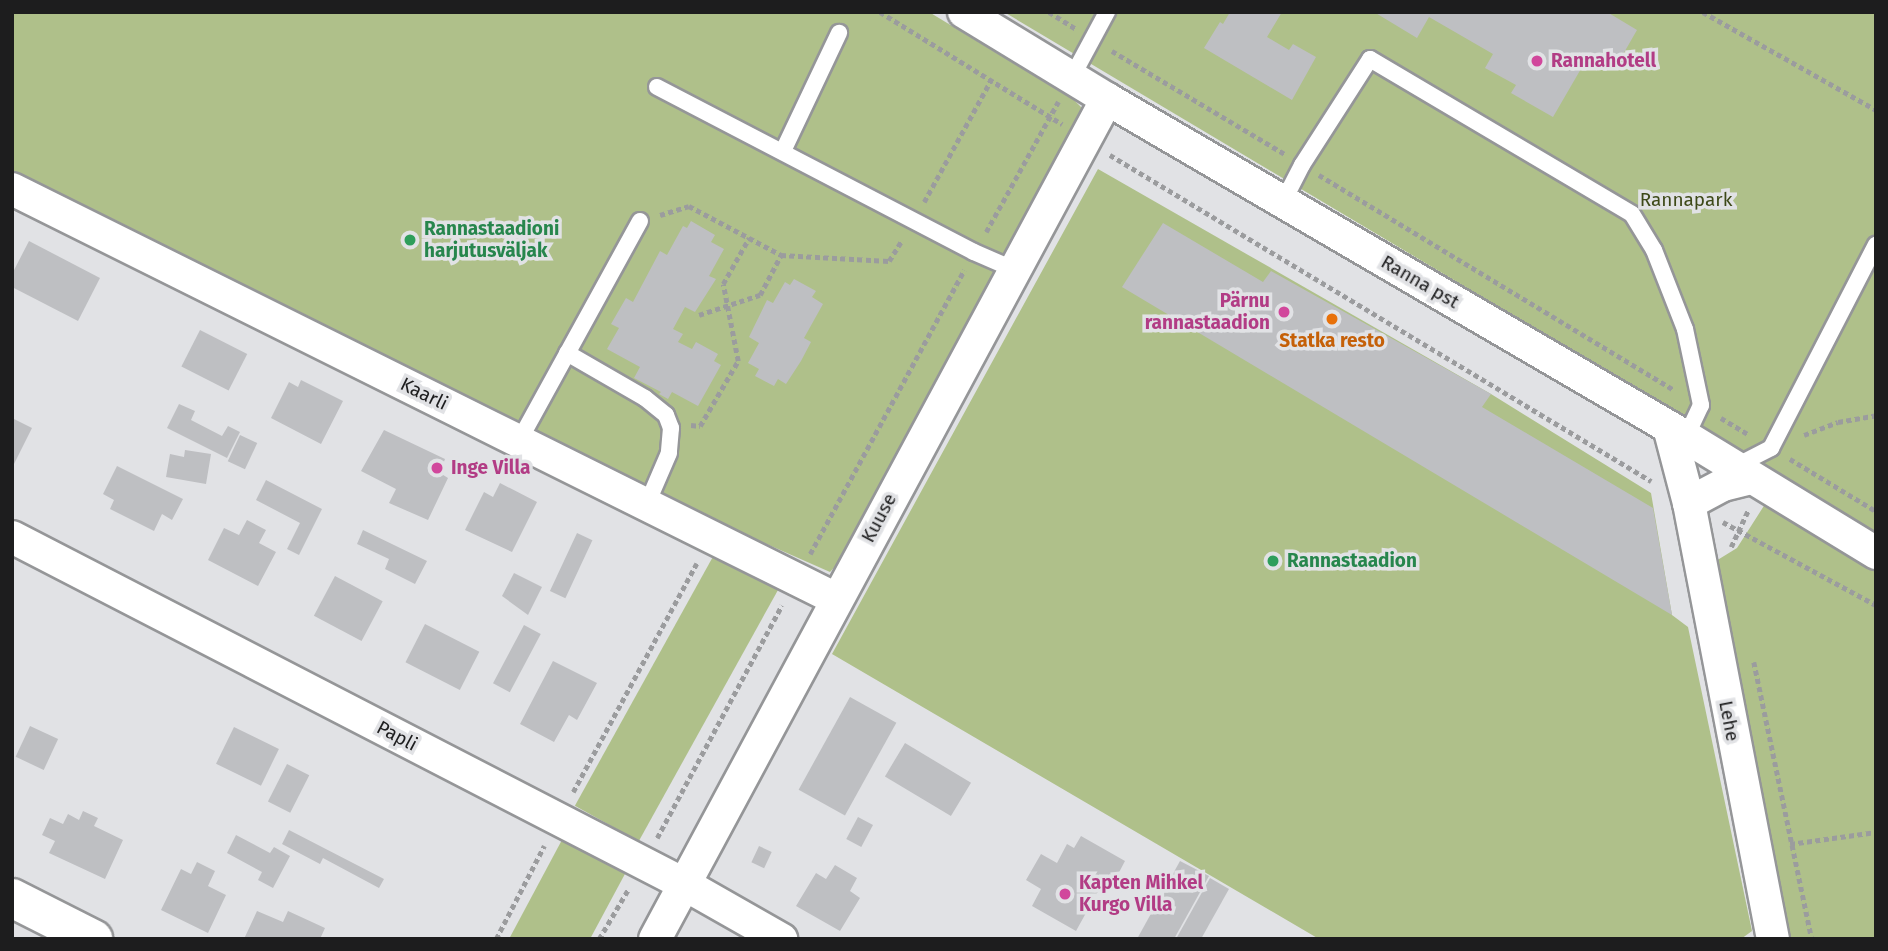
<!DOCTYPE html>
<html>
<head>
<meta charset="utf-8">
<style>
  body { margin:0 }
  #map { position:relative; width:1888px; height:951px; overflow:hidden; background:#e1e2e5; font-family:"Fira Sans",sans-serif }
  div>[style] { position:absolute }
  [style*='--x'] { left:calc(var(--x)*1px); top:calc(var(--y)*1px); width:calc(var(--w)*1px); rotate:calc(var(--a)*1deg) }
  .green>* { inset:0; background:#afc08a; transform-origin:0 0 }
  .building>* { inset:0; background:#bebfc2; transform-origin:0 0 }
  .path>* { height:4.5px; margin-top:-2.25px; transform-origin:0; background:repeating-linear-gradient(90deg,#9b9c9e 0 5px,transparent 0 8.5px) }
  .roads { filter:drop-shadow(2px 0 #959698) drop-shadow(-2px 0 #959698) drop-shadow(0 2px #959698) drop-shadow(0 -2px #959698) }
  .service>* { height:16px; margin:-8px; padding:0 8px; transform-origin:8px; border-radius:8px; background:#fff }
  .minor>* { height:32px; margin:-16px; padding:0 16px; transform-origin:16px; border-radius:16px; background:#fff }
  .tertiary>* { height:38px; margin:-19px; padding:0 19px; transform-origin:19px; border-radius:19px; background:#fff }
  .dots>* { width:19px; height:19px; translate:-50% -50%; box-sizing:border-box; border:4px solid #e1e2e5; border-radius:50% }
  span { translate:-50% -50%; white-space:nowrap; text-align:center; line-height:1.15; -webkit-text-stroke:7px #e1e2e5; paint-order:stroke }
  .hotel-label { font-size:19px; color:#b23c85; font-weight:700 }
  .left { translate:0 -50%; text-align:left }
  .right { translate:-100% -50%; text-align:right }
  .park-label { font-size:19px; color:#3d4918 }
  .leisure-label { font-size:19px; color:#27864d; font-weight:700 }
  .street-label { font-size:19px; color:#1d1d1e }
  .food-label { font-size:19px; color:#c56008; font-weight:700 }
  .frame { position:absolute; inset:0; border:14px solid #1d1d1e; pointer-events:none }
</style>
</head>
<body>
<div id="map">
  <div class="green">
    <div style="clip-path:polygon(12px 12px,929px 12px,1074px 100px,1082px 108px,1083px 116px,851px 549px,830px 572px,683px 507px,12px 178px)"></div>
    <div style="clip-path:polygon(1004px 12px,1876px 12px,1876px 939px,1791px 939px,1741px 713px,1711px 564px,1737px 548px,1783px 476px)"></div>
    <div style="clip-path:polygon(1098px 169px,1491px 394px,1651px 493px,1672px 615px,1688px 627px,1752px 931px,1741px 939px,1319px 939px,832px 654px)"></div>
    <div style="left:715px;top:553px;width:73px;height:289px;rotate:29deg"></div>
    <div style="clip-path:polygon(563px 838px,626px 872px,590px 939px,509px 939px)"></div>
  </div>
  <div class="building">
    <div style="clip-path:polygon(1230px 12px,1282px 12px,1267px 37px,1289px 50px,1293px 44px,1316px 57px,1292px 100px,1204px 48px,1220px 22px,1223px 24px)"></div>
    <div style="clip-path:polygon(1374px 12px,1607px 12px,1637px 30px,1614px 70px,1589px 55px,1553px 117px,1511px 93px,1516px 85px,1485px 68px,1493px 54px,1429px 17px,1417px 38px)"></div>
    <div style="clip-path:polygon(691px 221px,715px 235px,711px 242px,724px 249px,709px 276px,716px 279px,695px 312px,685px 307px,673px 329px,683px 334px,678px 342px,692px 349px,696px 342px,718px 354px,714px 361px,721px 365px,698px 406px,672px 392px,668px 399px,659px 394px,661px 392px,634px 378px,640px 367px,607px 349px,619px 328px,611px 324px,626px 298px,633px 302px,660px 251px,667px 255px,683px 226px,687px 228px)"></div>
    <div style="clip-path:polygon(1163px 223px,1263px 282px,1271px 271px,1491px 394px,1482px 407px,1653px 508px,1672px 615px,1122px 287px)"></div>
    <div style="clip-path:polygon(29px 241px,100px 278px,78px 321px,12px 287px,12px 274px)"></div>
    <div style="clip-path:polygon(794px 279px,816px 291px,812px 297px,823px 304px,804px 338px,811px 342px,801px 361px,786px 384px,778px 379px,774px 386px,755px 376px,759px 369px,748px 363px,759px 343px,749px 337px,767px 300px,773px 303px,785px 282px,790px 285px)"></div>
    <div style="left:200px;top:330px;width:53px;height:41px;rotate:27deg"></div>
    <div style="clip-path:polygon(301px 380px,343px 401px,321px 444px,271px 418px,289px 382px,298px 387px)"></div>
    <div style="clip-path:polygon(179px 404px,195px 411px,191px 420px,222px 436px,228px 426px,240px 432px,227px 458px,167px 428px)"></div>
    <div style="clip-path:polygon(12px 418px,32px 428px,14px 464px,12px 463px)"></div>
    <div style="clip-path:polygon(384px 430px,445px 459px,440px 473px,448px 478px,428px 520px,389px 503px,396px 489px,361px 471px)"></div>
    <div style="left:240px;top:435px;width:19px;height:29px;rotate:25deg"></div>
    <div style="clip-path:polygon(185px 450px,211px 454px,206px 484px,166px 477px,170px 454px,184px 457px)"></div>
    <div style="clip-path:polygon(117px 466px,183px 499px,172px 520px,162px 514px,154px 531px,110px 509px,114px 500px,103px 494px)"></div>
    <div style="clip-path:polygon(266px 480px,322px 509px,299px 555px,287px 549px,300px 523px,256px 500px)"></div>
    <div style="clip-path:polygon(500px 483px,537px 502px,512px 552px,465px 530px,484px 492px,493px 497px)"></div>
    <div style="clip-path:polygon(247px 520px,266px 530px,259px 543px,276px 552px,258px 586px,208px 560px,224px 528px,239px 535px)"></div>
    <div style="clip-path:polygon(363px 530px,427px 561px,415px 584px,385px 569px,389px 559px,357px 544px)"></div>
    <div style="left:577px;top:533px;width:17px;height:64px;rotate:25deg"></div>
    <div style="clip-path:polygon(514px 573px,542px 587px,528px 615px,502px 596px)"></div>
    <div style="left:335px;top:576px;width:54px;height:45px;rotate:28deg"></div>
    <div style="left:425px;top:624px;width:61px;height:43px;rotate:27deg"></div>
    <div style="left:524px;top:625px;width:19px;height:66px;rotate:28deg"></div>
    <div style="clip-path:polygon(553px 661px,597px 683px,577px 720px,569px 715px,554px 742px,520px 724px)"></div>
    <div style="left:850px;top:697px;width:53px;height:106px;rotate:29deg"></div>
    <div style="left:30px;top:726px;width:31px;height:34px;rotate:25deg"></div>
    <div style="left:234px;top:727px;width:50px;height:41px;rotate:26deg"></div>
    <div style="left:905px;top:743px;width:77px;height:39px;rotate:31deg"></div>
    <div style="left:287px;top:764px;width:25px;height:42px;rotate:27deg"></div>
    <div style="clip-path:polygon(83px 811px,98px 818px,94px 826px,123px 840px,105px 879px,49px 853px,55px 841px,42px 835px,50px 818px,63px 824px,68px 814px,79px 820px)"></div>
    <div style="left:858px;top:817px;width:17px;height:25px;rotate:28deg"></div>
    <div style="clip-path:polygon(289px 830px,384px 879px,379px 888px,323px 858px,320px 864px,282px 844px)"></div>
    <div style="clip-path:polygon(236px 835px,270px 853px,274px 847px,290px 856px,273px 888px,258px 880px,262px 872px,227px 853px)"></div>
    <div style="clip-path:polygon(1081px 836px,1125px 861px,1115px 880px,1107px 875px,1076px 931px,1032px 906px,1041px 889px,1026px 880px,1041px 854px,1057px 863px,1067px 844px,1074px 848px)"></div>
    <div style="left:759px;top:846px;width:14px;height:18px;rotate:25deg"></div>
    <div style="clip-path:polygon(1180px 861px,1209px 876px,1174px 939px,1137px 939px)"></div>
    <div style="clip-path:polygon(197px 862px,215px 871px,208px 886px,226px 895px,208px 933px,161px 910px,181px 869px,191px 874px)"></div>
    <div style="clip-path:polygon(835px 865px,857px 878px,850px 891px,860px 898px,840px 931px,796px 906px,816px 873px,826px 879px)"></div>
    <div style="clip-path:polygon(1210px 878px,1229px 889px,1201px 939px,1176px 939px)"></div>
    <div style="clip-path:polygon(257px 911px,283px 922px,288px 911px,325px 928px,320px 939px,244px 939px)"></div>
  </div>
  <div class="path">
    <div style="--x:880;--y:12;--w:214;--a:31.6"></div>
    <div style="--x:1049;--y:12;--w:31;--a:32"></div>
    <div style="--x:1703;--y:12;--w:199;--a:29.5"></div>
    <div style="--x:1112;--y:51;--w:201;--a:30.8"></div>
    <div style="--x:1110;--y:155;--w:632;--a:31.07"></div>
    <div style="--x:1319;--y:175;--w:415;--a:31.2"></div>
    <div style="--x:924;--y:202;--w:139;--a:-61.2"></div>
    <div style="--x:660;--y:215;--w:30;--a:-17"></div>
    <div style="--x:689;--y:206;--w:104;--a:28"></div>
    <div style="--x:781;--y:255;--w:108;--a:3.2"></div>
    <div style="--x:889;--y:261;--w:25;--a:-58"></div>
    <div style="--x:986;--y:232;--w:149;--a:-61"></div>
    <div style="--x:699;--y:315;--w:64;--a:-18.2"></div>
    <div style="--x:760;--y:295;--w:45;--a:-62.3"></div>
    <div style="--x:1721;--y:418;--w:33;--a:31"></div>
    <div style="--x:691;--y:425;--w:9;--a:6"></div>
    <div style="--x:700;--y:426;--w:75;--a:-59.7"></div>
    <div style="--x:738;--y:361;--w:78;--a:-101"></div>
    <div style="--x:723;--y:284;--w:53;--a:-60.5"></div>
    <div style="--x:1804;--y:435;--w:36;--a:-21"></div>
    <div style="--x:1838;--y:422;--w:39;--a:-10"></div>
    <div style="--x:1790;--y:459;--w:100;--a:31.2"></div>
    <div style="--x:1723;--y:522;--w:174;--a:28.5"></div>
    <div style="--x:1731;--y:547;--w:40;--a:-65"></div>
    <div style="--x:810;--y:554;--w:323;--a:-61.5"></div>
    <div style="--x:1754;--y:662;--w:283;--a:78.2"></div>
    <div style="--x:573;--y:792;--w:260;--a:-61.6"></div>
    <div style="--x:657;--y:838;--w:264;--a:-61.8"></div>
    <div style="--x:1790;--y:844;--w:87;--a:-7.9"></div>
    <div style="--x:496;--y:939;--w:105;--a:-62.7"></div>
    <div style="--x:599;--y:939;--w:59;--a:-59.5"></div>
  </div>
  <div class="roads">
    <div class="service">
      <div style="--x:1072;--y:77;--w:74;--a:-61.7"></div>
      <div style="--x:657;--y:87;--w:357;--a:27.5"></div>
      <div style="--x:974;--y:252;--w:43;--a:23.6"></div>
      <div style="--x:783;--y:151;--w:131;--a:-64.6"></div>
      <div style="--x:1283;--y:202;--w:42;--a:-62.8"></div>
      <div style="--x:1302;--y:165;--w:126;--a:-57.3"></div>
      <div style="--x:1370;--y:59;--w:304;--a:30.6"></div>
      <div style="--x:1632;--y:214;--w:42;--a:58.6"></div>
      <div style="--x:1654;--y:250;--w:85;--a:68.6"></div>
      <div style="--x:1685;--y:329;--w:78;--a:78.1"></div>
      <div style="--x:1701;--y:405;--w:35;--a:115"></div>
      <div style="--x:567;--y:353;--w:90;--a:30"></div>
      <div style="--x:645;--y:398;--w:27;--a:39"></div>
      <div style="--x:666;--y:415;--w:14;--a:69"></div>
      <div style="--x:671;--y:428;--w:25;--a:95"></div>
      <div style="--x:669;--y:453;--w:56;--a:113.3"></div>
      <div style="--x:519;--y:441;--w:251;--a:-61.2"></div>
      <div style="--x:1734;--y:467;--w:42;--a:-27.2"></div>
      <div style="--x:1771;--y:448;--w:229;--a:-62.7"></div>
    </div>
    <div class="minor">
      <div style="--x:964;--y:12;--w:167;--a:31.3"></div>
      <div style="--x:1107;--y:99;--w:670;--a:30.27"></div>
      <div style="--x:1686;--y:437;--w:223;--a:31.4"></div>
      <div style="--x:12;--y:189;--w:920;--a:26.45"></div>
      <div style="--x:1669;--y:427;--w:79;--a:75.3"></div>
      <div style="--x:1689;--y:503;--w:444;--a:79.1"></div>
      <div style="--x:1689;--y:503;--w:38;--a:-28"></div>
      <div style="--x:1723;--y:485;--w:29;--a:-14"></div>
      <div style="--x:12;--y:537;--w:756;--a:27.31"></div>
      <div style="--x:684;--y:884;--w:112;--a:29.6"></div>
      <div style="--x:655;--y:939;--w:954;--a:-61.72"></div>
    </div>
    <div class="tertiary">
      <div style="--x:12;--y:898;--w:91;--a:26.8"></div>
    </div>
  </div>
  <div class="dots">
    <div style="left:1537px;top:61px;background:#d1479c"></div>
    <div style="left:410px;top:240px;background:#2e9e5b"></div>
    <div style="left:1284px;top:312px;background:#d1479c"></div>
    <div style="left:1332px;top:319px;background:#e8710a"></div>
    <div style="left:437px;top:468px;background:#d1479c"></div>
    <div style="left:1273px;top:561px;background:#2e9e5b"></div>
    <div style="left:1065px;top:894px;background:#d1479c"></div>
  </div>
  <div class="hotel-label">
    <span class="left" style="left:1551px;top:61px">Rannahotell</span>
    <span class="right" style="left:1270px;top:312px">Pärnu<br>rannastaadion</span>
    <span class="left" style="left:451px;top:468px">Inge Villa</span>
    <span class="left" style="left:1079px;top:894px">Kapten Mihkel<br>Kurgo Villa</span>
  </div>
  <div class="park-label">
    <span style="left:1686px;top:200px">Rannapark</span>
  </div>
  <div class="leisure-label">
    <span class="left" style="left:424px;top:240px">Rannastaadioni<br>harjutusväljak</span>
    <span class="left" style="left:1287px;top:561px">Rannastaadion</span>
  </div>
  <div class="street-label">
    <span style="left:1420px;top:282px;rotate:30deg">Ranna pst</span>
    <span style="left:424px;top:394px;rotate:26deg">Kaarli</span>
    <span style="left:879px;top:518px;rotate:-62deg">Kuuse</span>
    <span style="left:1729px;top:721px;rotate:79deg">Lehe</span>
    <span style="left:397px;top:736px;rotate:28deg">Papli</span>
  </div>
  <div class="food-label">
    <span style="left:1332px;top:341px">Statka resto</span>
  </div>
  <div class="frame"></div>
</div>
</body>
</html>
